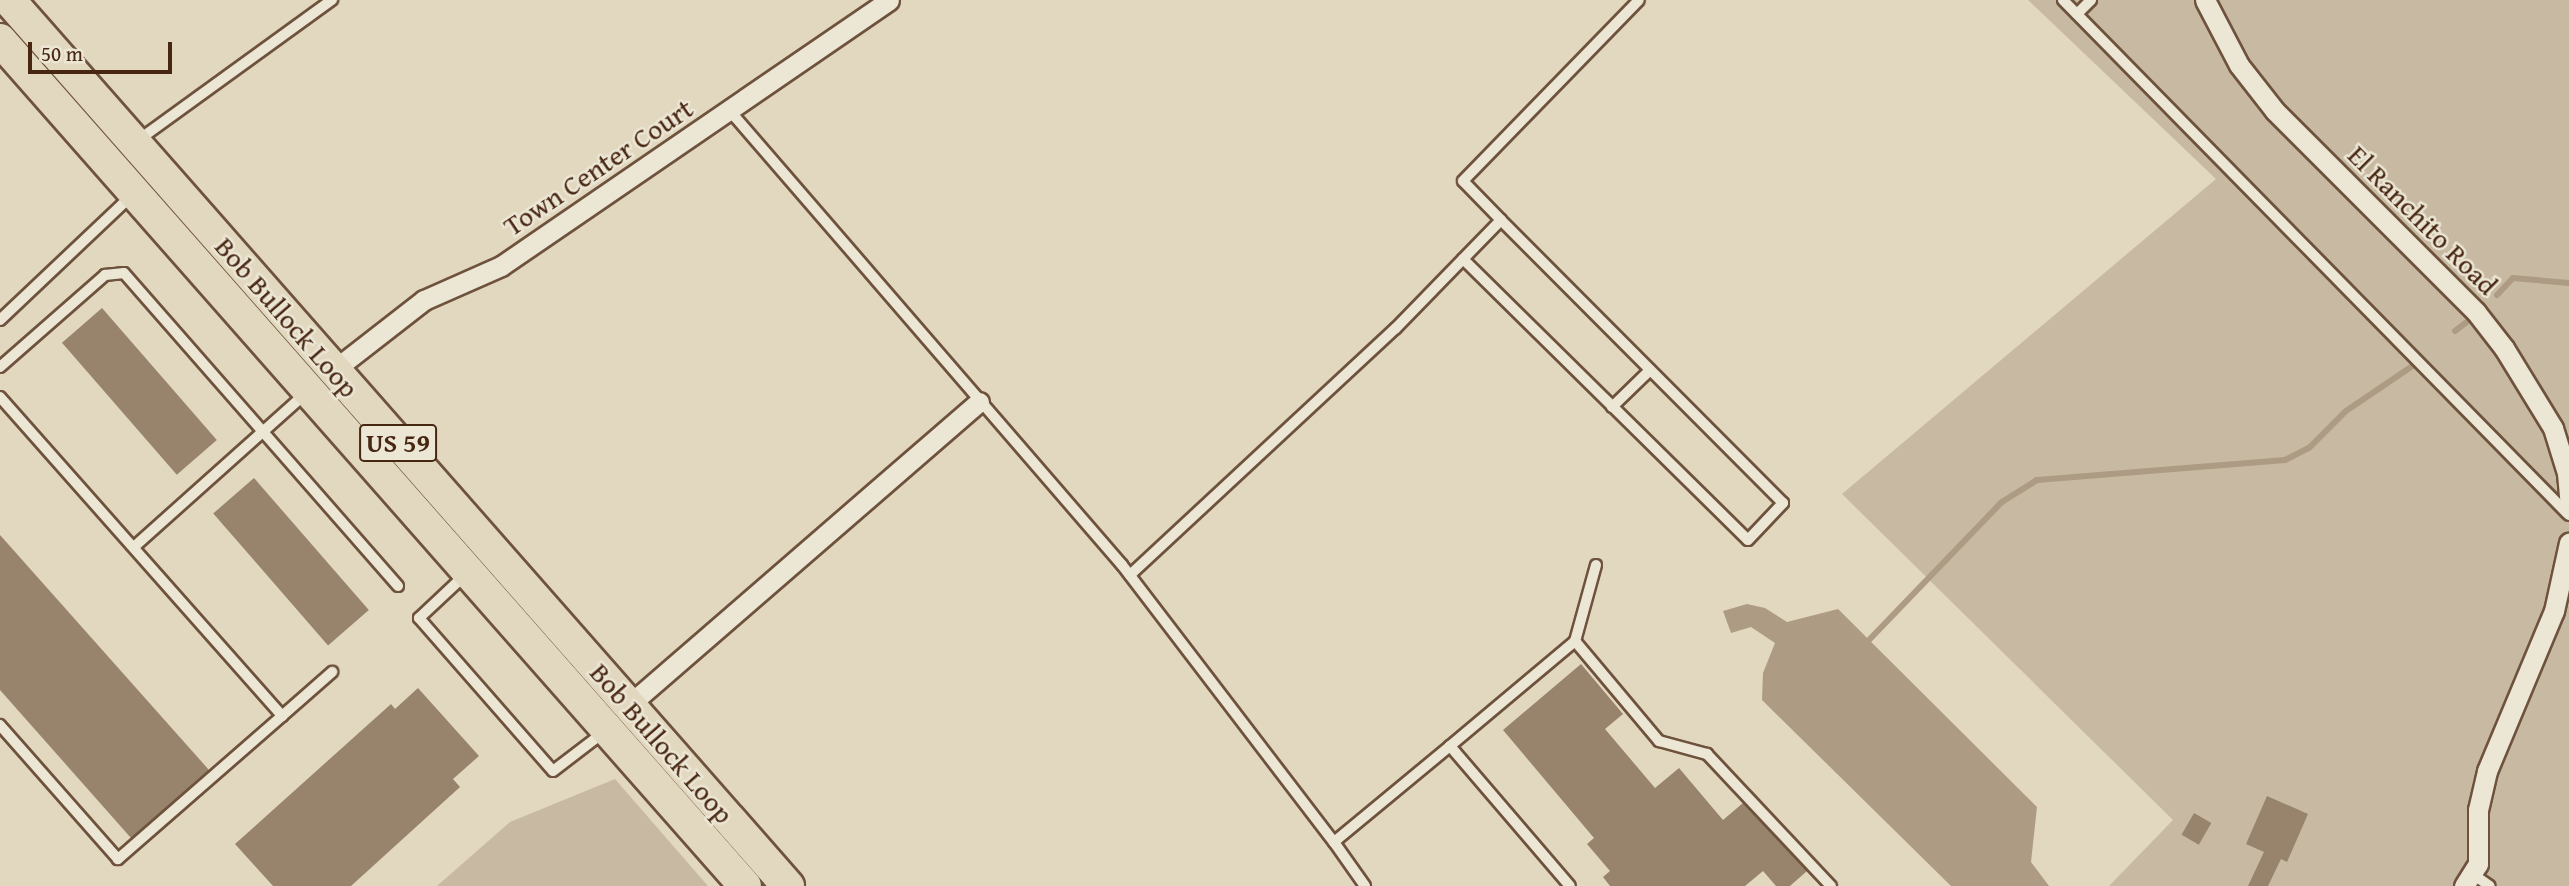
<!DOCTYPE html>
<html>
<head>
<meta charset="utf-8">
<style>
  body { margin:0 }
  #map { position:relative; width:2569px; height:886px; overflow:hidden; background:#e2d8bf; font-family:"Gentium Book Plus",serif }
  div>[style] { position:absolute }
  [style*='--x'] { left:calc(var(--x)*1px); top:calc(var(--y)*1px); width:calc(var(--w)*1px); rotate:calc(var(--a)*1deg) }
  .green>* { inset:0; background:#c8baa2 }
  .water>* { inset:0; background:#ad9b84 }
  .stream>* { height:6px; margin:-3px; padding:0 3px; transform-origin:3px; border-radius:3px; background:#ad9b84 }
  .building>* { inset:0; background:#98836c; transform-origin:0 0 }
  .roads { filter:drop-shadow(2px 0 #6e523d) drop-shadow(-2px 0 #6e523d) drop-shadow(0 2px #6e523d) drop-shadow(0 -2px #6e523d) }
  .service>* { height:10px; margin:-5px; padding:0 5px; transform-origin:5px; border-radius:5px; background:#ece6d5 }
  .minor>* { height:19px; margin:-9.5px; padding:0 9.5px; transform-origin:9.5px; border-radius:9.5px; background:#ece6d5 }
  .trunk>* { height:32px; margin:-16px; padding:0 16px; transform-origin:16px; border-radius:16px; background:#e2d8bf }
  span { translate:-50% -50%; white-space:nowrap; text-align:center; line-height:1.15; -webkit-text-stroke:5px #ece6d5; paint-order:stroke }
  .shield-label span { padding:2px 5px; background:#ece6d5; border:2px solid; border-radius:5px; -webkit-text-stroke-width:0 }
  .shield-label { font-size:26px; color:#472612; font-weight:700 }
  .street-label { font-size:28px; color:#472612 }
  .scale { position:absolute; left:28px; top:42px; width:144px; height:32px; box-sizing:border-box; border:4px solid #472612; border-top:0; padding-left:9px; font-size:21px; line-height:24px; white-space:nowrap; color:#472612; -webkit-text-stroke:5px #ece6d5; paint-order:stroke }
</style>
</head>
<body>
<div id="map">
  <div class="green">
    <div style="clip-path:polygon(2028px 0,2569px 0,2569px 886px,2109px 886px,2173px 820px,1842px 494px,2216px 179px)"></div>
    <div style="clip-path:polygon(615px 779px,708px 886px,437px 886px,510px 822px)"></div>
  </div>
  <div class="water">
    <div style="clip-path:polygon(1747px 604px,1765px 608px,1787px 622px,1838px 609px,2037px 807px,2031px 862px,2049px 886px,1951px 886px,1762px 700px,1763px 673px,1775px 643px,1751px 627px,1731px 633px,1723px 611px)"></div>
  </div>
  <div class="stream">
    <div style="--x:2497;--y:295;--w:23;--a:-47"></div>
    <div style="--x:2513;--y:278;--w:56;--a:5.1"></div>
    <div style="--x:2455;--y:331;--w:15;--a:-37"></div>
    <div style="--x:1869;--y:640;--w:192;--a:-46.1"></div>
    <div style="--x:2002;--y:502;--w:41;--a:-32.2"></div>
    <div style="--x:2037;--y:480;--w:249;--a:-4.6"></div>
    <div style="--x:2285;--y:460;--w:27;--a:-27"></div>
    <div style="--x:2309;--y:448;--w:52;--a:-45"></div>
    <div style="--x:2346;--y:411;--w:82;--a:-34.1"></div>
  </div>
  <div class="building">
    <div style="left:102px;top:308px;width:175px;height:53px;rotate:49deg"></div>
    <div style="left:254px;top:478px;width:175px;height:54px;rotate:49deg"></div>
    <div style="clip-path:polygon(0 535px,209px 770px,131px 838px,0 690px)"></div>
    <div style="clip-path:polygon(1581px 664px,1623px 714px,1605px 729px,1655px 788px,1679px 768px,1723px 820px,1743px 803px,1807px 871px,1790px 886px,1776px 886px,1763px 871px,1745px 886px,1610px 886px,1603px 877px,1610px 871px,1587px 844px,1594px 838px,1503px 730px)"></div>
    <div style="clip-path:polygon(418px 688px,479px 756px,453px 779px,460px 787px,351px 886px,273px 886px,235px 844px,391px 704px,395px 709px)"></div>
    <div style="clip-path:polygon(2267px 796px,2308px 814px,2287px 862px,2281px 859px,2268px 886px,2248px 886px,2264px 852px,2246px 844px)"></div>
    <div style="left:2194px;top:813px;width:20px;height:25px;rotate:30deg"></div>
  </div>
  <div class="roads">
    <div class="service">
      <div style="--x:2063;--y:0;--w:722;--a:45.51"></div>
      <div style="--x:2077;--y:14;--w:20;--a:-45"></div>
      <div style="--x:730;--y:111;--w:600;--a:49.19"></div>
      <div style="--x:1122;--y:565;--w:349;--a:52.6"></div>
      <div style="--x:137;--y:141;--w:241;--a:-35.9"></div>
      <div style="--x:1463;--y:259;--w:400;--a:44.6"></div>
      <div style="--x:1748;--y:540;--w:51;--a:-46.6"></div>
      <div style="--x:1783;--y:503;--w:400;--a:-134.9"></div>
      <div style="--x:0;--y:320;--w:182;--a:-43.4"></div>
      <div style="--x:0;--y:367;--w:140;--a:-41.2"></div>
      <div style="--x:105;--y:275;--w:19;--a:-6"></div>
      <div style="--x:124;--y:273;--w:416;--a:48.8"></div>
      <div style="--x:0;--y:397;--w:426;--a:48.5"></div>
      <div style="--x:282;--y:716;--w:218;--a:138.9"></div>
      <div style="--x:118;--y:859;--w:179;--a:-131.4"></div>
      <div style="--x:1612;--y:407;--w:53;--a:-44.2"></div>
      <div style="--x:135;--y:546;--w:231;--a:-41.8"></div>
      <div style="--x:1596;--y:565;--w:79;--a:105.4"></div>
      <div style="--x:1575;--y:641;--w:131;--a:50"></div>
      <div style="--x:1659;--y:741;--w:50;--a:15.2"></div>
      <div style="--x:1707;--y:754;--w:181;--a:46.8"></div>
      <div style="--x:465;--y:575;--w:63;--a:136.9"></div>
      <div style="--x:419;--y:618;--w:203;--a:48.8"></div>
      <div style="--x:553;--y:771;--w:64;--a:-37.4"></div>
      <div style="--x:1130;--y:575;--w:362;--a:-42.9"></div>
      <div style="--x:1395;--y:329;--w:152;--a:-45.8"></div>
      <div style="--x:1501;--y:220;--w:54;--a:-134.3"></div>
      <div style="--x:1463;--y:181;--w:252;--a:-45.8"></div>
      <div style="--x:282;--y:716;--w:67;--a:-41.3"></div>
      <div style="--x:1450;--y:746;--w:163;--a:-40"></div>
      <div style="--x:2474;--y:875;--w:19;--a:35"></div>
      <div style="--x:1365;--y:886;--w:54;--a:-125.2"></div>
      <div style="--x:1334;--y:842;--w:151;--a:-39.6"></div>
      <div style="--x:1450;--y:746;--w:184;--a:49.4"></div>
    </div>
    <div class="minor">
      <div style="--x:2205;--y:0;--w:73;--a:62.4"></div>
      <div style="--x:2239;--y:65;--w:58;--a:52"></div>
      <div style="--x:2275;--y:111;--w:284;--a:45"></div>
      <div style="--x:2476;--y:312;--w:46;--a:52.1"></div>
      <div style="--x:2504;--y:348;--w:94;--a:58.5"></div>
      <div style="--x:2553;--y:428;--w:47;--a:72.7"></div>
      <div style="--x:2567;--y:473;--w:25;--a:85"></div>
      <div style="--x:334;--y:370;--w:114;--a:-37.9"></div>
      <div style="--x:424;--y:300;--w:84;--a:-23.8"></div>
      <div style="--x:501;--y:266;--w:470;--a:-34.4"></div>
      <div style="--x:629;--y:705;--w:463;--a:-40.9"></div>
      <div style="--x:2464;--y:886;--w:26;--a:-58"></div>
      <div style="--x:2478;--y:864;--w:54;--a:-90"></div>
      <div style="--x:2478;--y:810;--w:40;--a:-77"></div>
      <div style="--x:2487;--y:771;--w:173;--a:-67.3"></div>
      <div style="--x:2554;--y:611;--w:70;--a:-77.6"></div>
    </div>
    <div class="trunk">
      <div style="--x:9;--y:0;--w:1180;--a:48.68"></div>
      <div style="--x:0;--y:40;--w:1127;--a:48.63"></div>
    </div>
  </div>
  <div class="shield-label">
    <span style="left:398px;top:443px">US 59</span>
  </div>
  <div class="street-label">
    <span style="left:598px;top:167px;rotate:-34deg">Town Center Court</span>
    <span style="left:2423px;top:220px;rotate:45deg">El Ranchito Road</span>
    <span style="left:287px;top:317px;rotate:49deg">Bob Bullock Loop</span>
    <span style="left:662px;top:743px;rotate:49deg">Bob Bullock Loop</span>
  </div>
  <div class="scale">50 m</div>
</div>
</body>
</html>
